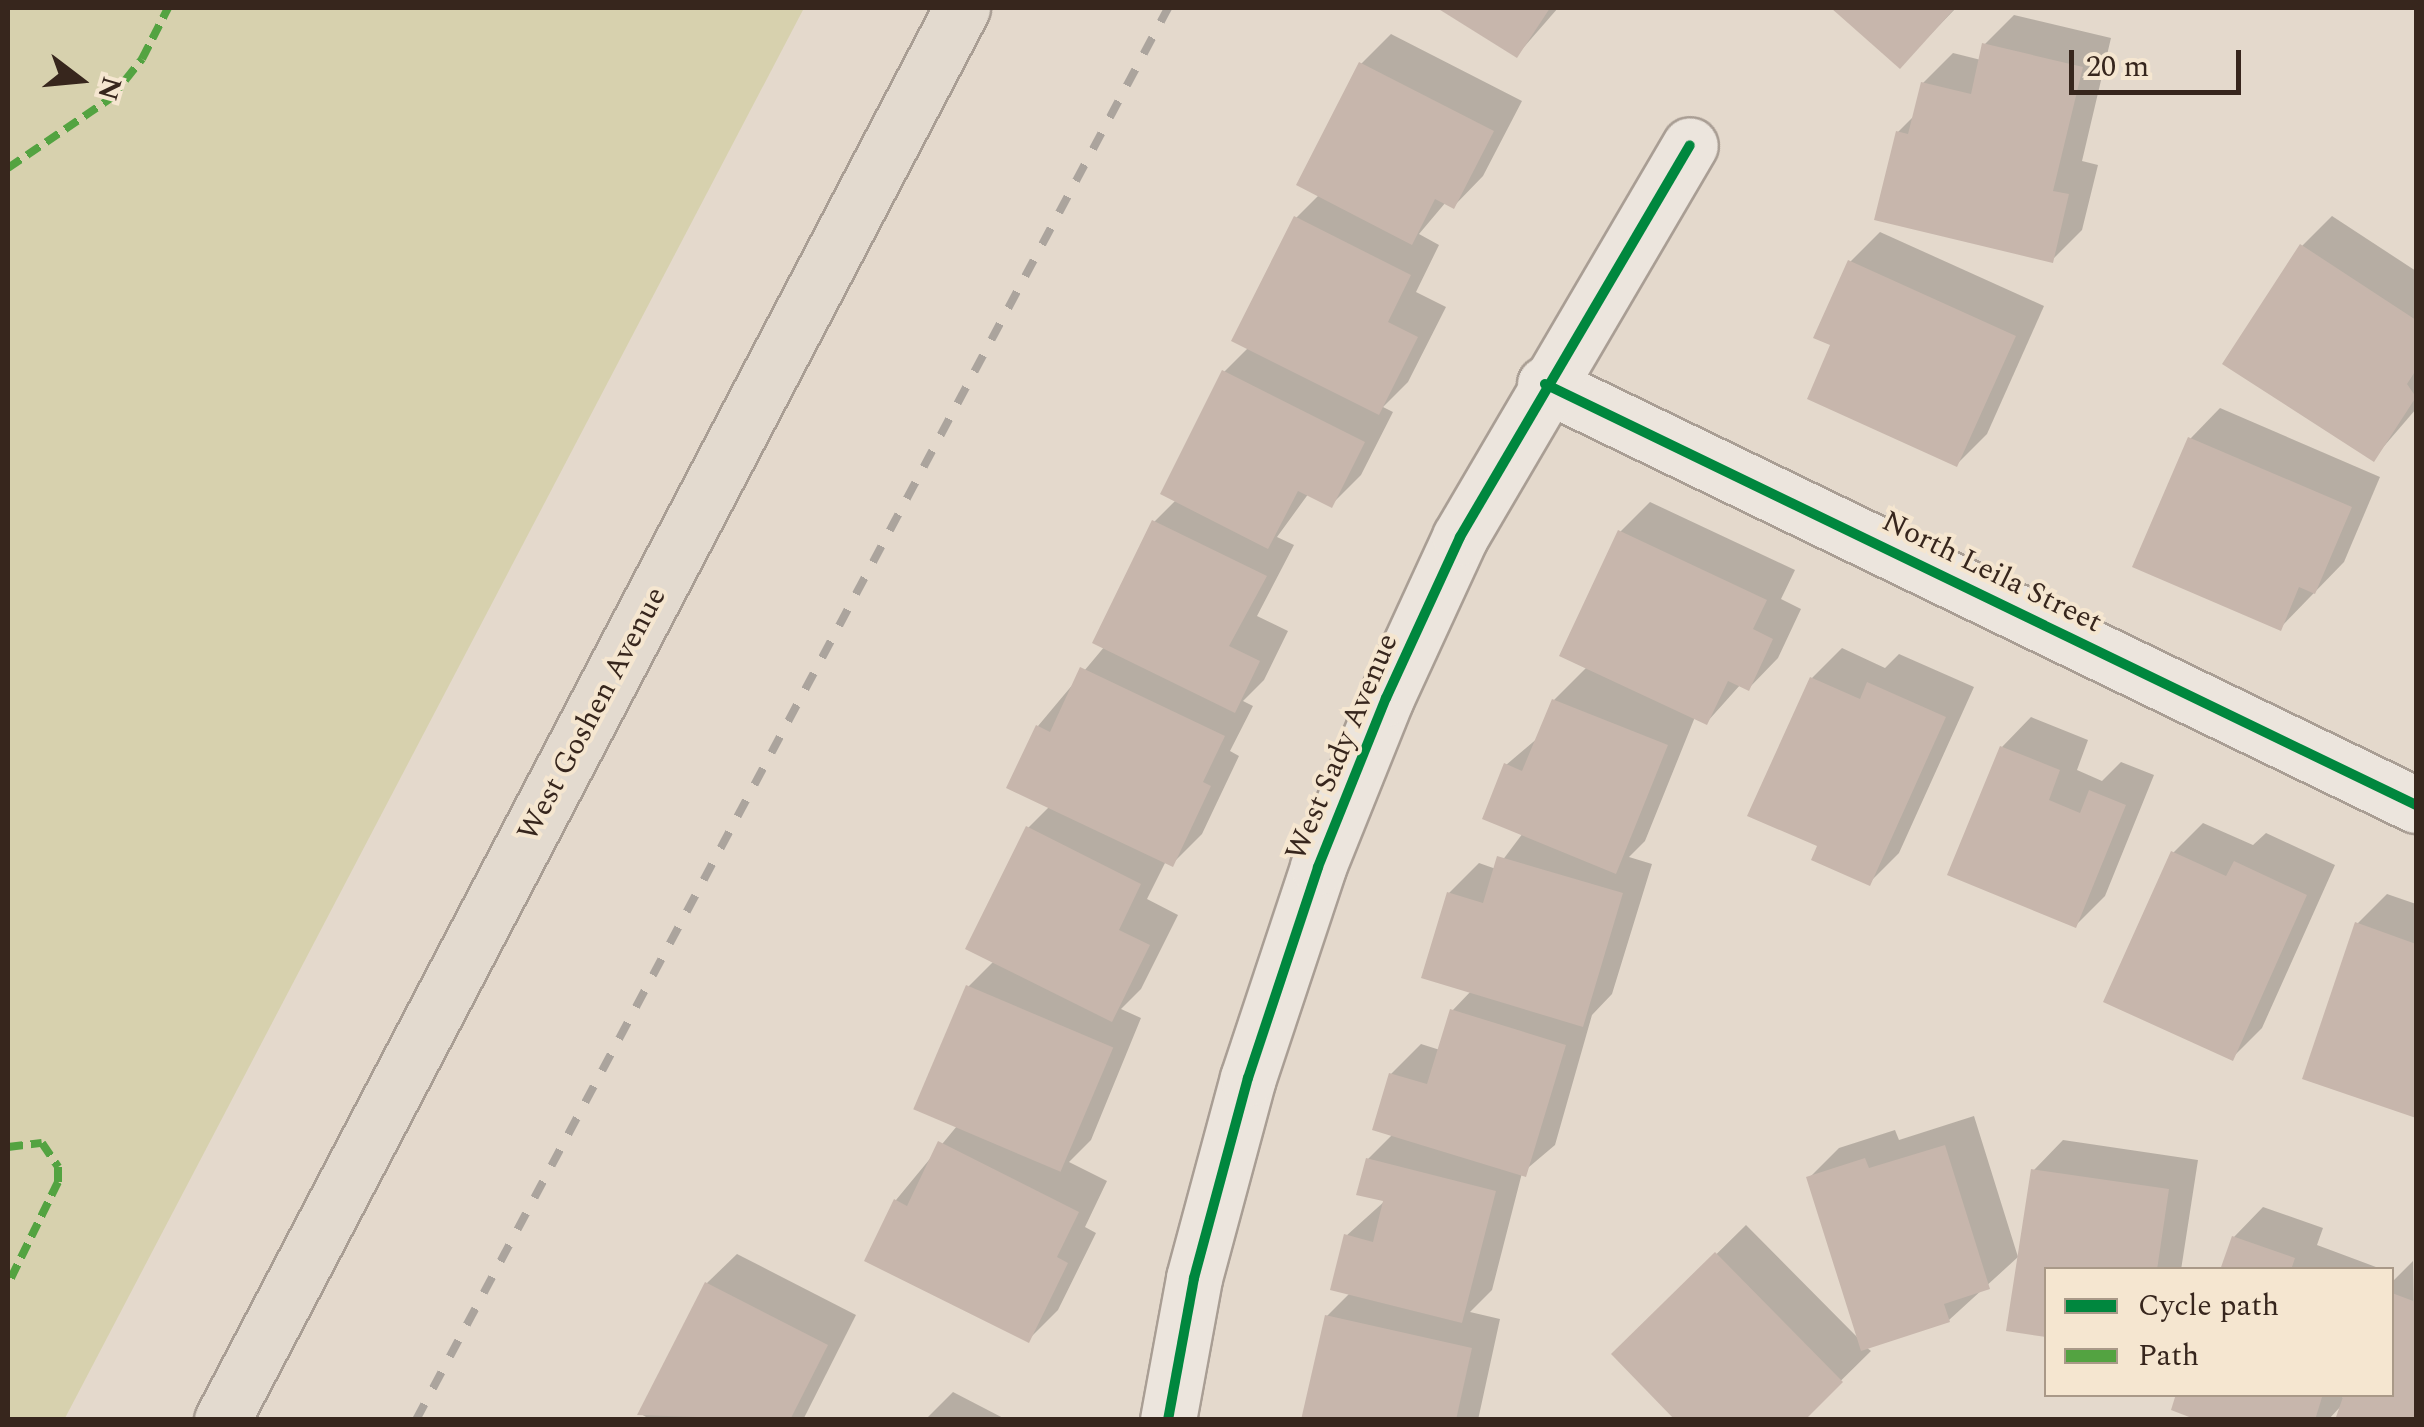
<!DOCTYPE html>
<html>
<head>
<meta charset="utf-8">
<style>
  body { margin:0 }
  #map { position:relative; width:2424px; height:1427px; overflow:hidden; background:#e4d9cc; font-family:Spectral,serif }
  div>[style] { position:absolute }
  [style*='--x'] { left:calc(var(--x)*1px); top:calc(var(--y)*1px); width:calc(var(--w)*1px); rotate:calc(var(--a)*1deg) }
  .green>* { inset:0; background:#d7d1ae }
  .shadow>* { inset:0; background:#0003 }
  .building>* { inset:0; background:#c7b6ac; transform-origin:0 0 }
  .roads { filter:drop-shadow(2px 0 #a99e94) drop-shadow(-2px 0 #a99e94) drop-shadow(0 2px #a99e94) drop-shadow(0 -2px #a99e94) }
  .minor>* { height:55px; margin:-27.5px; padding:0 27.5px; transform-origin:27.5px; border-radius:27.5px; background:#ece5dd }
  .major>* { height:55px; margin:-27.5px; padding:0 27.5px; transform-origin:27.5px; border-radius:27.5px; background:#e3dacf }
  .rail>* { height:8px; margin-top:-4px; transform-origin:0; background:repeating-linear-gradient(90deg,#aba49d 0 18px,transparent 0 36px) }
  .quiet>* { height:8px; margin-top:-4px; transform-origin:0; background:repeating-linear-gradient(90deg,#53a341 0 15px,transparent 0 23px) }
  .cycleway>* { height:10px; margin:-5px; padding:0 5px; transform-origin:5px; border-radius:5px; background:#00873e }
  span { translate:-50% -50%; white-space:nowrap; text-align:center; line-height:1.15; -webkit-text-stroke:8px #f5e6d0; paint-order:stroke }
  .street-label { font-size:30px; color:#37261d }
  .frame { position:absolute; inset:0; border:10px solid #37261d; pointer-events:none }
  .legend { position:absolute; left:2044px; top:1267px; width:350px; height:130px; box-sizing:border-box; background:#f5e6d0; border:2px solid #a99988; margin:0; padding:12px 18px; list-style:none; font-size:30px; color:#37261d }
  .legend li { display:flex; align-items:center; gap:20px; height:50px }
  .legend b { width:50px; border:2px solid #a99988 }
  .north { position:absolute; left:30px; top:30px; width:100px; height:100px; -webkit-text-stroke:8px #f5e6d0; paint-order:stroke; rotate:106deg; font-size:28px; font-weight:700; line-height:40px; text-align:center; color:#37261d }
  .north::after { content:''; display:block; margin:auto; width:35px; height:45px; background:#37261d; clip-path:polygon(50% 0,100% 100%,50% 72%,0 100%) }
  .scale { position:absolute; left:2069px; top:50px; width:172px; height:45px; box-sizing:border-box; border:5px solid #37261d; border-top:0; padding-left:12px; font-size:30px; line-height:35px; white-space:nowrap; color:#37261d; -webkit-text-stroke:8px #f5e6d0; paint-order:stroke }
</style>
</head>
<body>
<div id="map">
  <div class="green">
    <div style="clip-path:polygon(8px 8px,804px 8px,64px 1420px,8px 1419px)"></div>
  </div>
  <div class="shadow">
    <div style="clip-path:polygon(1442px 8px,1558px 8px,1517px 55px)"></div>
    <div style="clip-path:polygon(1834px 8px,1956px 8px,1900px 66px)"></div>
    <div style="clip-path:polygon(2014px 15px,2111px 38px,2082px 161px,2098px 165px,2082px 230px,2052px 260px,1898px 132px,1915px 115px,1923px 83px,1953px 53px,1981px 60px,1985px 44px)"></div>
    <div style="clip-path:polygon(1391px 34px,1522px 101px,1483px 176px,1454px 206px,1446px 202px,1419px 234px,1439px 245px,1416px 292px,1446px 307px,1408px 382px,1383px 407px,1393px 412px,1361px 475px,1331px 505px,1309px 493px,1277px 537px,1294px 545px,1257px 616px,1288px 631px,1264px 680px,1243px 701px,1253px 706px,1230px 751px,1239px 756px,1202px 834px,1172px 864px,1166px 861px,1147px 899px,1178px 915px,1141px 989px,1121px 1009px,1141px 1018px,1091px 1140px,1069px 1162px,1107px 1181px,1085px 1227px,1096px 1233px,1058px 1310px,1028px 1340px,867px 1259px,896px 1200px,957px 1126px,969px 986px,994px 961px,1028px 828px,1050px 806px,1038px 726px,1105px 646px,1154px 522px,1176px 500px,1224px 372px,1249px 347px,1296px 218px,1320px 194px,1361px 64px)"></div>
    <div style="clip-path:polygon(2332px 216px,2416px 271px,2416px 409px,2373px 459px,2302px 246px)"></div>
    <div style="clip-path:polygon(1880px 232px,2044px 306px,1987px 434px,1957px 464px,1834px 344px,1850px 262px)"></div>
    <div style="clip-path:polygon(2220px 408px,2380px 477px,2344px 562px,2280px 628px,2136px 565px,2191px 438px)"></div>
    <div style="clip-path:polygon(1650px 502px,1795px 570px,1781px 599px,1801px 609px,1778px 658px,1749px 688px,1741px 684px,1707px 722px,1695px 717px,1645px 841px,1629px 857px,1652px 864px,1612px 994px,1592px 1015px,1555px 1145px,1522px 1173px,1492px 1290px,1470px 1312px,1500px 1319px,1478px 1420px,1304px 1420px,1327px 1316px,1351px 1292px,1346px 1236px,1386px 1200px,1368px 1159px,1393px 1134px,1391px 1074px,1421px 1044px,1440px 1050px,1452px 1011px,1472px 990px,1449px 893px,1479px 863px,1496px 869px,1523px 833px,1506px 765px,1539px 737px,1554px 700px,1587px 667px,1620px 532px)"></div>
    <div style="clip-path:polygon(1842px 648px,1885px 668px,1899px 654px,1974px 687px,1899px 853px,1869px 883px,1820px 845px,1812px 678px)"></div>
    <div style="clip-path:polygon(2031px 717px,2088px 740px,2077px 770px,2102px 781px,2121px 762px,2154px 775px,2105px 896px,2076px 925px,2002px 747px)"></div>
    <div style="clip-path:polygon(2203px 823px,2253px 845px,2266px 833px,2335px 865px,2262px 1028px,2232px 1058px,2173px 853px)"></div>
    <div style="clip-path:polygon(2387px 894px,2416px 904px,2416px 1116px,2305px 1078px,2357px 924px)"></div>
    <div style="clip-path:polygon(1974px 1116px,2018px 1257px,1949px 1320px,1866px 1347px,1871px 1351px,1801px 1420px,1615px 1354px,1746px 1225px,1860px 1340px,1809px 1178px,1839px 1148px,1895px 1130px,1899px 1140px)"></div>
    <div style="clip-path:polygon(2063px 1140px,2198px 1160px,2181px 1270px,2046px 1270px,2046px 1335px,2009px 1329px,2034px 1170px)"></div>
    <div style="clip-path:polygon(2263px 1207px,2323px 1228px,2317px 1245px,2384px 1270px,2222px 1270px,2234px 1237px)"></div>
    <div style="clip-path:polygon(737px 1254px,856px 1315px,803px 1420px,651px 1420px,641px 1414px,707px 1283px)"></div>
    <div style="clip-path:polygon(2413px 1261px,2416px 1420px,2337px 1420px,2342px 1405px,2328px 1420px,2204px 1420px,2179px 1394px,2341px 1394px,2344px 1400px,2392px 1394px,2392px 1282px)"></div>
    <div style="clip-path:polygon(953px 1392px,1007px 1420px,925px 1420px)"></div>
  </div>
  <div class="building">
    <div style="clip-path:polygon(1437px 8px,1550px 8px,1517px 58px)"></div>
    <div style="clip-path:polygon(1831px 8px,1955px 8px,1900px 69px)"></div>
    <div style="clip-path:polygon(1982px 43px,2083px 67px,2053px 191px,2069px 194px,2053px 263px,1874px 220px,1896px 131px,1908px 134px,1921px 82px,1971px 94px)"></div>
    <div style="clip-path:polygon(1359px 62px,1494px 131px,1454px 209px,1435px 199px,1412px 245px,1296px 185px)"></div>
    <div style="clip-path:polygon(1294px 216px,1411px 275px,1388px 322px,1418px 337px,1379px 415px,1231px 341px)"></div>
    <div style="clip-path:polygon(2300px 244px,2416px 320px,2416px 370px,2407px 384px,2416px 397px,2374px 462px,2222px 364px)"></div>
    <div style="clip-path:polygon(1848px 260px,2016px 336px,1957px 467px,1807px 399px,1830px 345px,1813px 338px)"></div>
    <div style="clip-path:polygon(1222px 370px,1365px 442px,1332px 508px,1298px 491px,1268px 549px,1160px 494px)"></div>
    <div style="clip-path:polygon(2188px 437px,2352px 507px,2315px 594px,2299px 587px,2281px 631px,2132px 567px)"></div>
    <div style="clip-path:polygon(1152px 520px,1267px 576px,1229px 646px,1260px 661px,1235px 713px,1092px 643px)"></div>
    <div style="clip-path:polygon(1618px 530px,1767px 600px,1753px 629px,1773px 639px,1749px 691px,1728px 681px,1707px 725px,1559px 656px)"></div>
    <div style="clip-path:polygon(1080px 667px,1225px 736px,1203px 782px,1211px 786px,1173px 867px,1006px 788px,1036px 725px,1050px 732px)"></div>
    <div style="clip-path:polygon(1810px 677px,1860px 699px,1867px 682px,1946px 717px,1870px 886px,1811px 860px,1817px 846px,1747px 816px)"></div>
    <div style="clip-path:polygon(1552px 699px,1668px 745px,1616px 874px,1482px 819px,1504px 763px,1522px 771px)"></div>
    <div style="clip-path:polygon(2000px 746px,2060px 770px,2049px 800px,2080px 813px,2089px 790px,2126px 805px,2076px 928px,1947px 875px)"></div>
    <div style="clip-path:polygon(1026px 826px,1141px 884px,1119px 930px,1150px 945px,1112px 1022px,965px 949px)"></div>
    <div style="clip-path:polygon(2171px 851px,2226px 876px,2234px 861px,2307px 895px,2233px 1061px,2103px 1002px)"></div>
    <div style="clip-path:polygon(1497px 856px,1623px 893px,1583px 1027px,1421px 978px,1447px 892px,1483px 903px)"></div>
    <div style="clip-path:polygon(2355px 922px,2416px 944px,2416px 1118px,2302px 1079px)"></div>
    <div style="left:966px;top:985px;width:160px;height:135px;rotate:23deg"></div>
    <div style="clip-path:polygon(1450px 1009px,1566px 1045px,1526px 1177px,1372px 1130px,1389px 1073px,1427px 1084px)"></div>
    <div style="clip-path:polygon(938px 1141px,1079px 1212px,1057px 1257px,1068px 1263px,1029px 1343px,864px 1261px,894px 1199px,907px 1206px)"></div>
    <div style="clip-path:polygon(1945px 1145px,1990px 1289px,1944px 1304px,1950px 1322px,1861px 1351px,1806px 1177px,1865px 1158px,1869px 1168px)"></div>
    <div style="clip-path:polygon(1366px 1158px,1496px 1191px,1462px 1323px,1330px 1290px,1344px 1234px,1373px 1242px,1383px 1201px,1356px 1195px)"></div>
    <div style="clip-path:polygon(2031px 1169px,2169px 1189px,2157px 1270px,2046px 1270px,2046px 1337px,2006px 1331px)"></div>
    <div style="clip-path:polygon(2232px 1236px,2295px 1258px,2291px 1270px,2220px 1270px)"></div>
    <div style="clip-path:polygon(1715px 1252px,1843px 1382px,1805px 1420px,1675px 1420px,1611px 1354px)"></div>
    <div style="clip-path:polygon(705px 1282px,828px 1345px,790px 1420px,637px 1415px)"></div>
    <div style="clip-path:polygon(2392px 1293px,2416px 1302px,2416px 1420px,2335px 1420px,2344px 1394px,2392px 1394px)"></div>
    <div style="clip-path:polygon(1325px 1315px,1472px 1348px,1456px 1420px,1301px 1420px)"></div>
    <div style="clip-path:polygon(2176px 1394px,2323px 1394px,2315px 1420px,2197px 1420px,2171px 1410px)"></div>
  </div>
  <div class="roads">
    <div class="minor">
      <div style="--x:1545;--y:384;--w:967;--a:25.8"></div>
      <div style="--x:1168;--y:1420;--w:144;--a:-79.6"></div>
      <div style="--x:1194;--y:1278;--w:207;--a:-74.9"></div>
      <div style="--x:1248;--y:1078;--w:222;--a:-71.6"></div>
      <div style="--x:1318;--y:867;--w:182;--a:-68.1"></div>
      <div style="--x:1386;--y:698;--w:177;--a:-65.3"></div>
      <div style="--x:1460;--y:537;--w:454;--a:-59.6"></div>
    </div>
    <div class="major">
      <div style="--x:222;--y:1420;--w:1594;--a:-62.34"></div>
    </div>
  </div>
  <div class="rail">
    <div style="--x:416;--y:1420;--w:1600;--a:-61.96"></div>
  </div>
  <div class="quiet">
    <div style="--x:8;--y:168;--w:125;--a:-34.2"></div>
    <div style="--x:111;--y:98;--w:50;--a:-51.5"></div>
    <div style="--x:142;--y:59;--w:57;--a:-63"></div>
    <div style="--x:8;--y:1147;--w:34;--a:-7"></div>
    <div style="--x:42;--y:1143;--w:29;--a:56"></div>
    <div style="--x:58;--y:1167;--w:15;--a:90"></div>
    <div style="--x:58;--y:1182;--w:114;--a:116.1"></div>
  </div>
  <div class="cycleway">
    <div style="--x:1545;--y:384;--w:967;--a:25.8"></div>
    <div style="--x:1168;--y:1420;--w:144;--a:-79.6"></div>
    <div style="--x:1194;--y:1278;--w:207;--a:-74.9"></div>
    <div style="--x:1248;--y:1078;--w:222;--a:-71.6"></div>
    <div style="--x:1318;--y:867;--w:182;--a:-68.1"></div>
    <div style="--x:1386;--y:698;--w:177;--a:-65.3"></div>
    <div style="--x:1460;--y:537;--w:454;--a:-59.6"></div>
  </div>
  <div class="street-label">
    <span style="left:1992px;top:572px;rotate:26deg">North Leila Street</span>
    <span style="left:592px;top:714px;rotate:-62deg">West Goshen Avenue</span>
    <span style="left:1342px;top:747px;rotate:-67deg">West Sady Avenue</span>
  </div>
  <div class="frame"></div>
  <ul class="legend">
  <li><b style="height:12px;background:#00873e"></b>Cycle path</li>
  <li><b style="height:12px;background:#53a341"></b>Path</li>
  </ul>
  <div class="north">N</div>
  <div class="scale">20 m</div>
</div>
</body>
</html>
